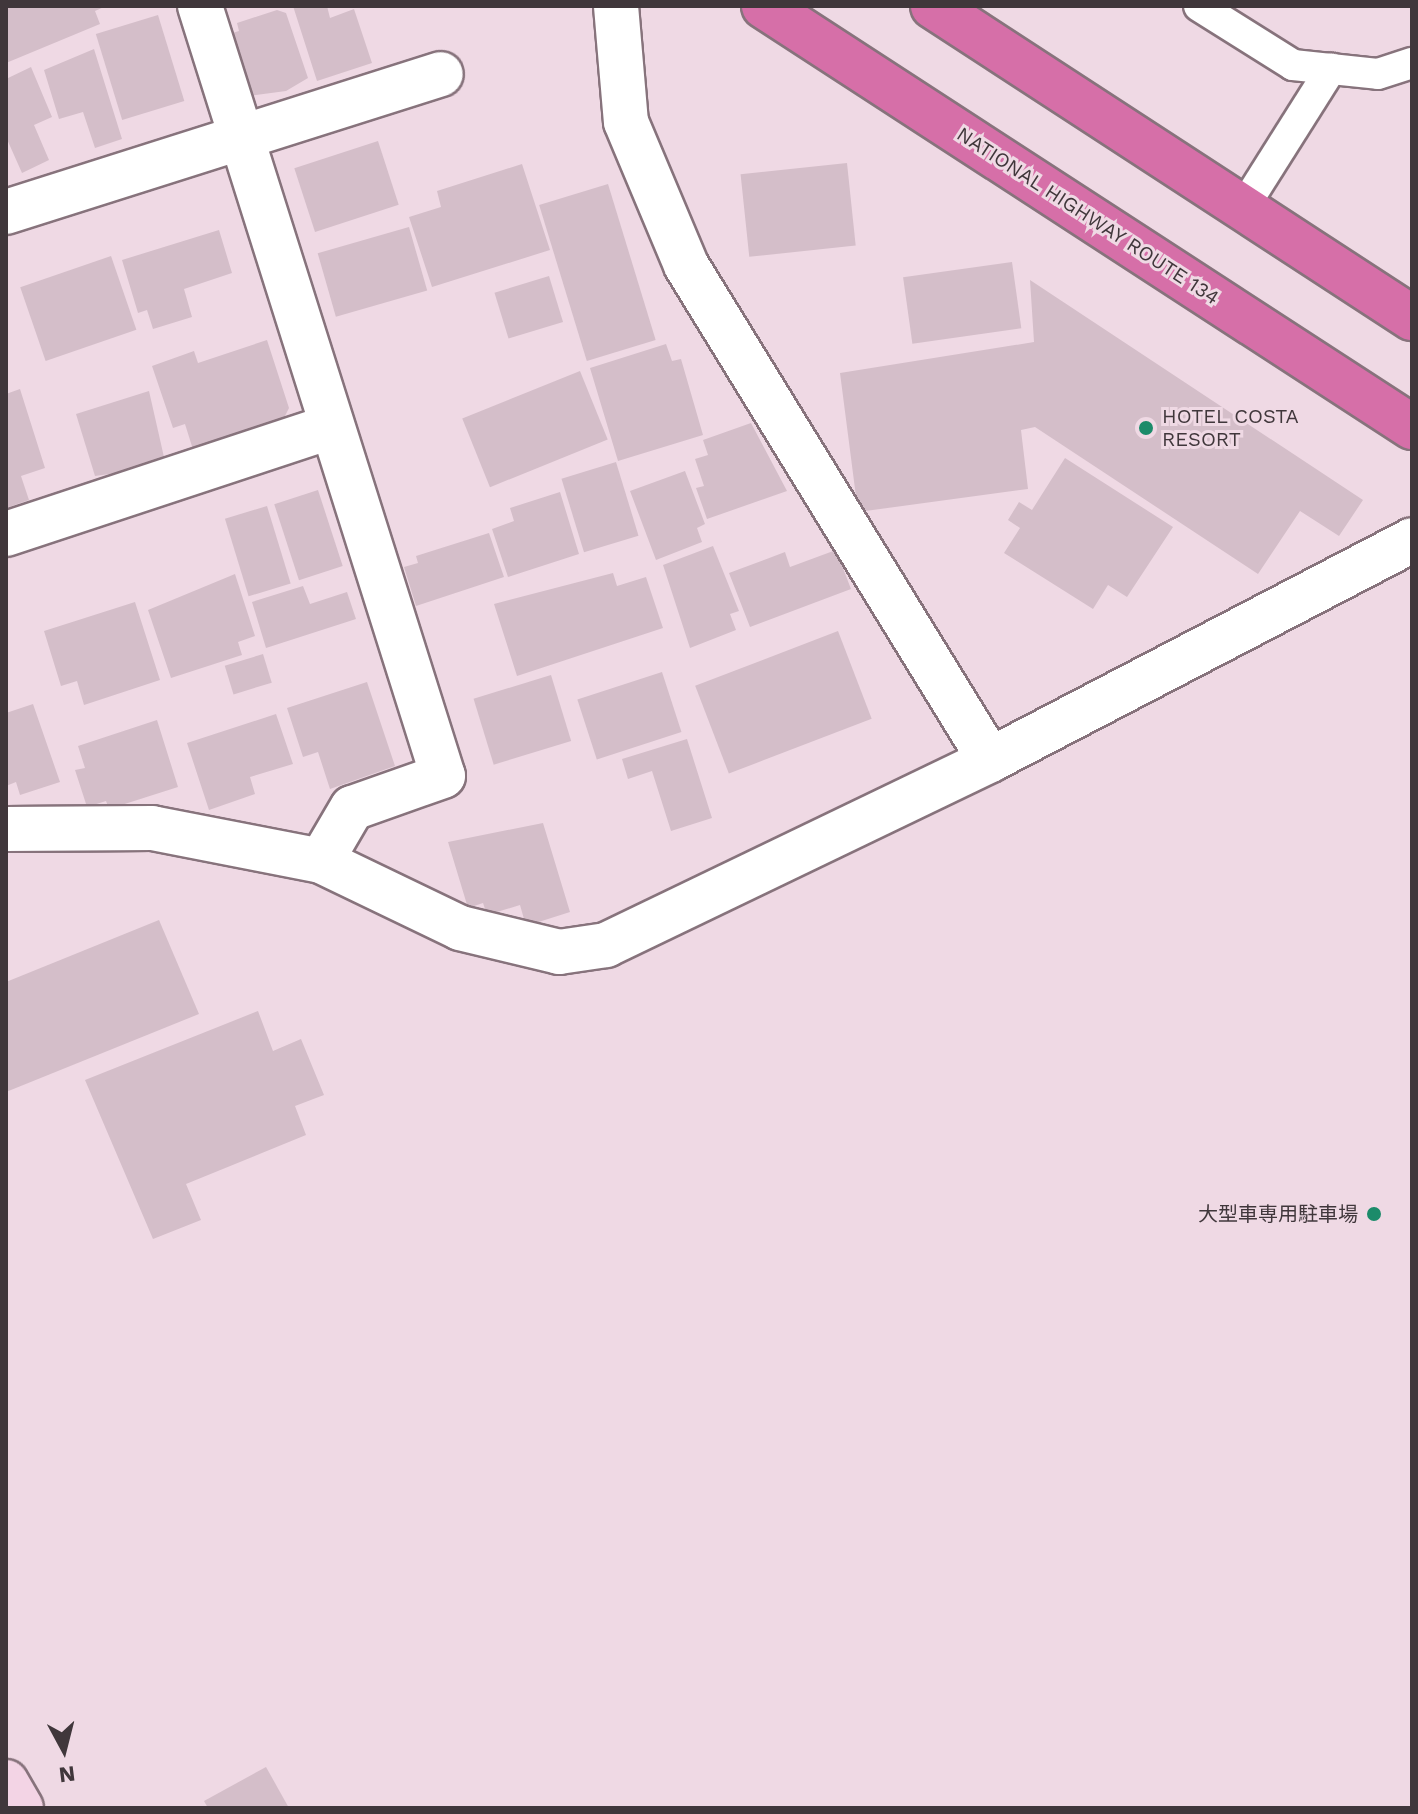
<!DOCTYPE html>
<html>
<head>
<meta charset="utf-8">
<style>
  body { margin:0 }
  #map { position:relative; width:1418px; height:1814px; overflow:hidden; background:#efd9e4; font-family:"Work Sans","Noto Sans JP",sans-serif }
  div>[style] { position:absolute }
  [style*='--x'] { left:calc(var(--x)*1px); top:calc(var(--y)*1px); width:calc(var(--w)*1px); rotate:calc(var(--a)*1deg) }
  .building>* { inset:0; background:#d4bec9; transform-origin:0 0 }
  .roads { filter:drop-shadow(2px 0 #87737c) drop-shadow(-2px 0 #87737c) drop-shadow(0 2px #87737c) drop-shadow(0 -2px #87737c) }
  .lane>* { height:30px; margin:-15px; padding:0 15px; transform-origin:15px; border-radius:15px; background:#fff }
  .street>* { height:44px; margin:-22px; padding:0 22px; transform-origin:22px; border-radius:22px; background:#fff }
  .secondary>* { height:44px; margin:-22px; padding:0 22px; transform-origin:22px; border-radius:22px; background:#f3d4e5 }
  .highway>* { height:44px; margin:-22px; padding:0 22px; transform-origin:22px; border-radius:22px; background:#d66fa8 }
  .dots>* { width:22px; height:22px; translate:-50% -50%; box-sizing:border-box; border:4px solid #efd9e4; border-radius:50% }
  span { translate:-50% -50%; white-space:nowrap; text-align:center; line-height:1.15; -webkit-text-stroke:6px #efd9e4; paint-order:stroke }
  .street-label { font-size:20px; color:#40373b }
  .poi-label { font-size:20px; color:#40373b }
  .left { translate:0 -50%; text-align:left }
  .right { translate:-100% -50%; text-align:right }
  .frame { position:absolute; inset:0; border:8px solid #40373b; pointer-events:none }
  .north { position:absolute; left:24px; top:1710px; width:80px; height:80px; -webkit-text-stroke:6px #efd9e4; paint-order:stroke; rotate:173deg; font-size:22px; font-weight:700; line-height:32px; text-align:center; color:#40373b }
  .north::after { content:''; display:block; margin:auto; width:28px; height:36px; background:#40373b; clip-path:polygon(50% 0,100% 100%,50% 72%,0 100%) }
</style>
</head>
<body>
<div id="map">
  <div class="building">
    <div style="clip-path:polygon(6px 6px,106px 6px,95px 11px,100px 24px,6px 63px)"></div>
    <div style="clip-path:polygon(293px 6px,327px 6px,330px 18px,354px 9px,372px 63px,317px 81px)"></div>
    <div style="clip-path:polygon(277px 10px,286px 13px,308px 78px,286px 91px,249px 96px,229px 34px,239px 31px,237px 23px)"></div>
    <div style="left:158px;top:15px;width:90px;height:65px;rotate:73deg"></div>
    <div style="clip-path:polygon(94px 49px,122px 139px,95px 148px,83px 112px,59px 119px,44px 70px)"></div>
    <div style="clip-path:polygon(31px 67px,52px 117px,34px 125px,49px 160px,22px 173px,6px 137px,6px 79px)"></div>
    <div style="left:378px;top:141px;width:67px;height:88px;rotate:72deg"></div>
    <div style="left:847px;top:163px;width:83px;height:107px;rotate:84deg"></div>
    <div style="clip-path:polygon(522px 164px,550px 250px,432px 287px,409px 217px,441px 207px,437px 191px)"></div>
    <div style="left:608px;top:184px;width:163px;height:72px;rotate:73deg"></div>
    <div style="left:409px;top:227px;width:66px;height:95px;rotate:74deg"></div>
    <div style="clip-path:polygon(219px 230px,232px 273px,184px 289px,192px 317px,153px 329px,147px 310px,138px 313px,122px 260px)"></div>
    <div style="left:111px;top:256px;width:78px;height:96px;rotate:71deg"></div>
    <div style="left:1012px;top:262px;width:67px;height:110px;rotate:82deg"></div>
    <div style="left:549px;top:276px;width:48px;height:57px;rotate:73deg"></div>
    <div style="clip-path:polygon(1030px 280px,1363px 500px,1339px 536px,1300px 511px,1258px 574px,1035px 427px,1021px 430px,1028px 489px,858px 512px,840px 373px,1034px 342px)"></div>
    <div style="clip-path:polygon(267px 340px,289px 408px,278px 430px,195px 456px,185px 424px,173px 428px,152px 366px,194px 351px,198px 363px)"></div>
    <div style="clip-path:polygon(666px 344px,672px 361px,681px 359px,703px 435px,618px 461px,590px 368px)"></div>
    <div style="left:580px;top:371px;width:74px;height:127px;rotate:68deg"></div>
    <div style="clip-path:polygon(20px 389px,45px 468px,21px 476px,29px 500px,6px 508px,6px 394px)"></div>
    <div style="clip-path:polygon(149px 391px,166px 466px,95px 476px,76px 414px)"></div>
    <div style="clip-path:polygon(751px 423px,787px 491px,707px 519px,696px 488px,704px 486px,695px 459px,708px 455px,703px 440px)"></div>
    <div style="clip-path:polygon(1065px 458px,1173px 527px,1127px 597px,1108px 585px,1093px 609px,1004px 553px,1020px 528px,1008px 520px,1019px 502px,1032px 510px)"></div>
    <div style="left:616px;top:462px;width:77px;height:57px;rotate:73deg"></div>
    <div style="clip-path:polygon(685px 471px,705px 524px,697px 528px,702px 542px,656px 560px,630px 491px)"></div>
    <div style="left:318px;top:490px;width:80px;height:46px;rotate:72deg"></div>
    <div style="clip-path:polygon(560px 492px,579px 554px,508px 577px,492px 529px,514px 521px,510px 508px)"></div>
    <div style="left:267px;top:506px;width:81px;height:44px;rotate:73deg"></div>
    <div style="clip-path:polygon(489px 533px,504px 577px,416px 606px,404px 567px,418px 563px,416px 556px)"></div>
    <div style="clip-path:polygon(713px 546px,739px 611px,730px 614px,736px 630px,690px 648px,663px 565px)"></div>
    <div style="clip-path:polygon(836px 550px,851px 589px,750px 627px,729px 573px,785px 552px,790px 567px)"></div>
    <div style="clip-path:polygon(613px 573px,617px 586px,646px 577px,663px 628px,517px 676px,494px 604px)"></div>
    <div style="clip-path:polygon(235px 574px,255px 636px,238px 642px,242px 655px,171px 678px,148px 610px)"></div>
    <div style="clip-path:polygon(303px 586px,310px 604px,347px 592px,356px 619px,266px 648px,252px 602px)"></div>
    <div style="clip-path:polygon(135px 602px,160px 680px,84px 705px,77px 681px,61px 686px,44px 631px)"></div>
    <div style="left:838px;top:631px;width:94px;height:153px;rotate:69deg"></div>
    <div style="left:263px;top:654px;width:30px;height:40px;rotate:73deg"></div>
    <div style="left:662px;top:672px;width:63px;height:89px;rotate:72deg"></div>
    <div style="left:551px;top:675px;width:69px;height:81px;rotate:73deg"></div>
    <div style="clip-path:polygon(367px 682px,395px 766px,330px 789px,318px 752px,303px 757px,287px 708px)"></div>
    <div style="clip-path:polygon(33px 704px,60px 782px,20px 795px,16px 782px,6px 786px,6px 713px)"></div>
    <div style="clip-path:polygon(276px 714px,293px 764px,250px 777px,255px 794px,209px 810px,187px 743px)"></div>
    <div style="clip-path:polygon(157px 720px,178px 787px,109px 809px,106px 801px,87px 807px,75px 770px,85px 768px,78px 746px)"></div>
    <div style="clip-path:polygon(687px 739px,712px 818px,671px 831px,652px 771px,628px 779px,622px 759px)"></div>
    <div style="clip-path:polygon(543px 823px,570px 912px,526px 926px,520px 905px,487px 915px,483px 903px,468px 908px,448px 842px)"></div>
    <div style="clip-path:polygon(159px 920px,199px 1014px,6px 1092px,6px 982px)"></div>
    <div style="clip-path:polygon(258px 1011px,273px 1051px,301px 1039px,324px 1095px,295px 1106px,306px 1135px,186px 1184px,201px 1220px,153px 1239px,85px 1080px)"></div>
    <div style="clip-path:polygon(266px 1767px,289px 1808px,208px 1808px,204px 1801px)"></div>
  </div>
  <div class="roads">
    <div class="lane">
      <div style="--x:1199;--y:6;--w:111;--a:32.1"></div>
      <div style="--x:1293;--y:65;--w:85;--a:6"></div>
      <div style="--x:1378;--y:74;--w:36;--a:-18"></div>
      <div style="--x:1243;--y:208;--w:165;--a:-57.7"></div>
    </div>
    <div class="street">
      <div style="--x:200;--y:6;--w:807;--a:72.49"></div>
      <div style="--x:443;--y:776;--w:96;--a:160.6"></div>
      <div style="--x:352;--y:808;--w:61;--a:120.3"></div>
      <div style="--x:616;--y:6;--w:116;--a:85.1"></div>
      <div style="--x:626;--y:122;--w:155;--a:67.2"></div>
      <div style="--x:686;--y:265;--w:581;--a:58.44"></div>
      <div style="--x:6;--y:212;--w:456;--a:-17.6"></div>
      <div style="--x:6;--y:534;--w:341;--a:-18.3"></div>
      <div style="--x:6;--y:829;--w:146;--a:-0.4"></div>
      <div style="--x:152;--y:828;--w:172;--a:11"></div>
      <div style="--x:321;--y:861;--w:154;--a:25.7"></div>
      <div style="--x:460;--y:928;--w:102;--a:13.6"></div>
      <div style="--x:559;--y:952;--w:48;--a:-8.5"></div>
      <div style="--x:606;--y:945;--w:426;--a:-25.7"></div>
      <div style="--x:990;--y:760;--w:476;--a:-27.5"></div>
    </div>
    <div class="secondary">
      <div style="--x:6;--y:1782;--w:30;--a:60"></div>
    </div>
    <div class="highway">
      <div style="--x:764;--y:6;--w:773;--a:33.01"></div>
      <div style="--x:933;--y:6;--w:572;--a:33.08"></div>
    </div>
  </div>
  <div class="dots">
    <div style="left:1146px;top:428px;background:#1c8b6a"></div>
    <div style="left:1374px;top:1214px;background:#1c8b6a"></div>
  </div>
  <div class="street-label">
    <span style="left:1088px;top:216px;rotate:33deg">NATIONAL HIGHWAY ROUTE 134</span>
  </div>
  <div class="poi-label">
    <span class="left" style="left:1162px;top:428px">HOTEL COSTA<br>RESORT</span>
    <span class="right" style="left:1358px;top:1214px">大型車専用駐車場</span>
  </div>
  <div class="frame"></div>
  <div class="north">N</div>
</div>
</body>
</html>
